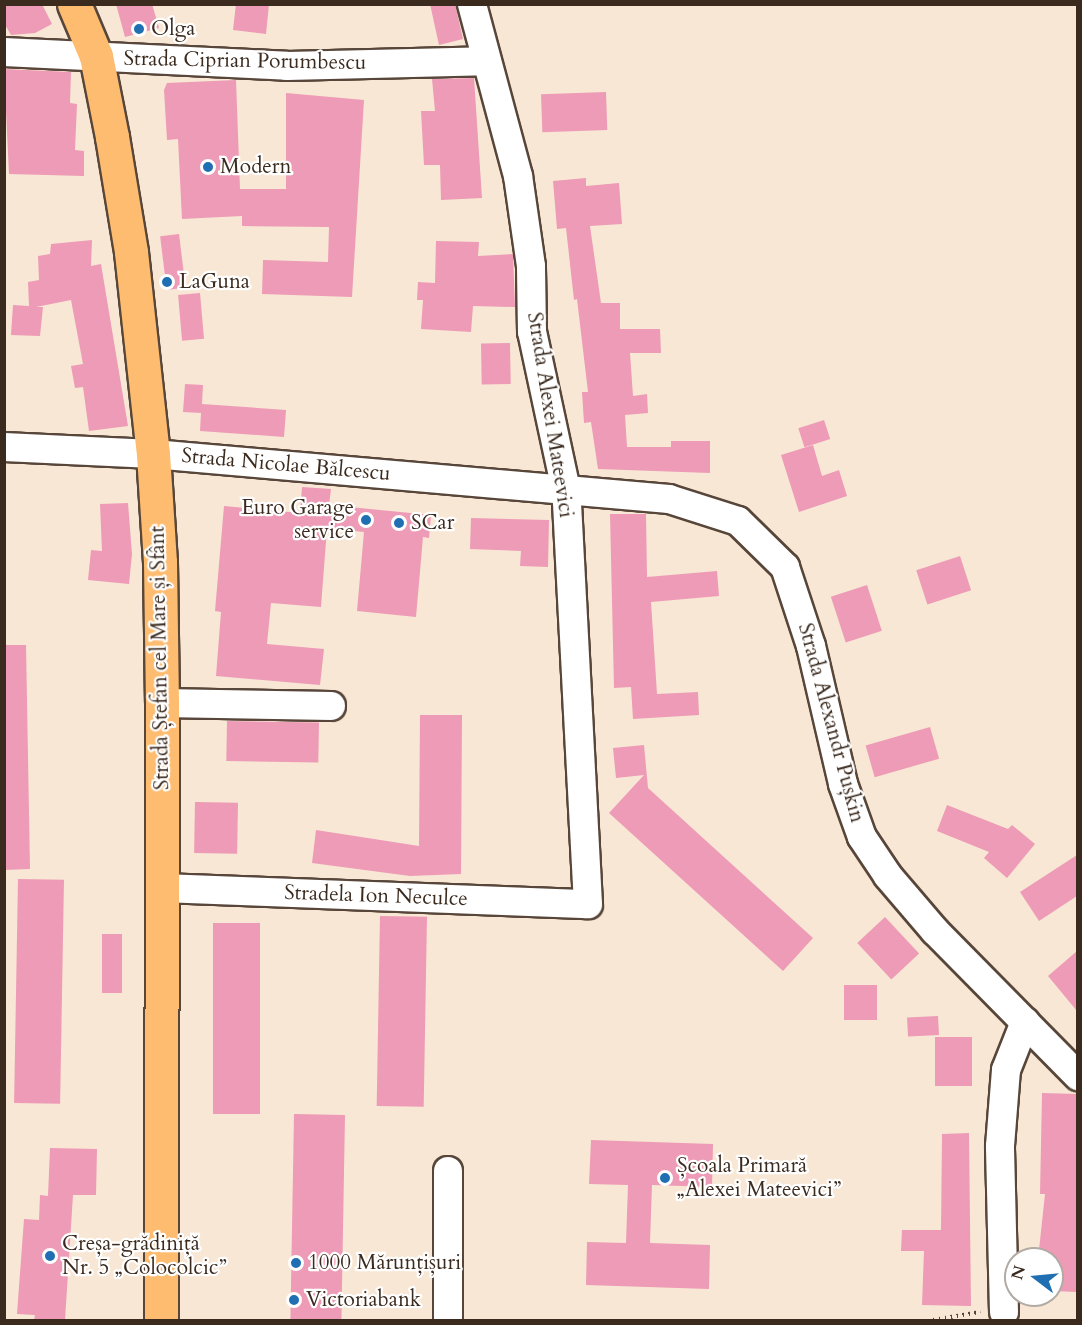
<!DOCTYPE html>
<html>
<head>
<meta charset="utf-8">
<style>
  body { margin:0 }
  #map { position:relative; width:1082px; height:1325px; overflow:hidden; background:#f8e7d4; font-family:Cardo,serif }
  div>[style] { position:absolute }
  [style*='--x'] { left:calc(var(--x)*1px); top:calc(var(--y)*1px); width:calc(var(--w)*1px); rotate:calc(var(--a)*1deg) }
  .building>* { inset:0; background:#ed9bb6; transform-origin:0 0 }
  .path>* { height:4px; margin-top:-2px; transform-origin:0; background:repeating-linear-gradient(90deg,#574639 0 1.5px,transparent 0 6px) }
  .roads { filter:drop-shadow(2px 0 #574639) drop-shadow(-2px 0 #574639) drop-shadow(0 2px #574639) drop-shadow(0 -2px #574639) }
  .minor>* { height:28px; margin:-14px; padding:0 14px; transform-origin:14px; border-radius:14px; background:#fff }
  .major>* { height:33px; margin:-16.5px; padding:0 16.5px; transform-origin:16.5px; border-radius:16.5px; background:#febc70 }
  .dots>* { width:16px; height:16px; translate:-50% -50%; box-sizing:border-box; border:3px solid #fff; border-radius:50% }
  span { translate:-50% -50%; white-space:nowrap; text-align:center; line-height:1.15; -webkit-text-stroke:4.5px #fff; paint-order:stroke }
  .poi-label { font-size:21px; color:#3b2a1e }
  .left { translate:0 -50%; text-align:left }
  .right { translate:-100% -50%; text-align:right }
  .street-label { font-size:21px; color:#3b2a1e }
  .frame { position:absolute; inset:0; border:6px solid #3b2a1e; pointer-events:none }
  .north { position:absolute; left:1004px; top:1247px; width:60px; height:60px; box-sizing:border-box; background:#fff; border:2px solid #b1aaa5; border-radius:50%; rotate:286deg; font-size:16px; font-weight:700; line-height:24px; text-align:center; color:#3b2a1e }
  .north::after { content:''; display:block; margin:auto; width:21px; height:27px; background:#1f6fb2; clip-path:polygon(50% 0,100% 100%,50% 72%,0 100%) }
</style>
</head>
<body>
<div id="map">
  <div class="building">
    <div style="clip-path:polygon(4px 4px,42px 4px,52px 24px,35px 33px,11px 35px,4px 23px)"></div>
    <div style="clip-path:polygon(116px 4px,152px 4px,159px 28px,125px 37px)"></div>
    <div style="clip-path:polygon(236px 4px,269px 4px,266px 34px,233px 30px)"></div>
    <div style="clip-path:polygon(430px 4px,455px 4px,463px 39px,439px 45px)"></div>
    <div style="clip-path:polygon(4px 69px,71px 72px,70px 103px,77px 104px,75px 150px,84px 151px,84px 176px,9px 174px)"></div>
    <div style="clip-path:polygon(474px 78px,482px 198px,441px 200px,440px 165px,424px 165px,421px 111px,435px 111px,432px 79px)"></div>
    <div style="clip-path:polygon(236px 80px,240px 189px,286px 189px,286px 93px,364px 100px,352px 297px,262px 294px,263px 260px,328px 262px,329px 227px,242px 226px,242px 216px,182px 219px,178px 139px,167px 140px,164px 90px,167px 83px)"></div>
    <div style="left:606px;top:92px;width:38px;height:65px;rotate:88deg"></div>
    <div style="clip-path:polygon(586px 178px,586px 186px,619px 183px,622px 224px,590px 226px,601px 303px,620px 303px,620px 329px,660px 329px,661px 353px,630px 353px,633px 396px,647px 394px,648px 413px,625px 415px,627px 447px,671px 447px,671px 441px,710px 441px,710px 473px,598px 469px,591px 422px,584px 423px,582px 392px,588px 392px,577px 299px,574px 300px,566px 228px,557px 229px,553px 181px)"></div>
    <div style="left:179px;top:234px;width:54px;height:19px;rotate:83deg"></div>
    <div style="clip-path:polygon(92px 240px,91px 266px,101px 264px,128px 426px,89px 431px,83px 387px,75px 388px,71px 366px,83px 364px,71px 300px,36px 307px,43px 307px,40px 336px,11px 335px,13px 305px,29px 306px,28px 282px,39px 280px,38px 256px,50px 254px,51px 244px)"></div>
    <div style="clip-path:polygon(436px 241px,479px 242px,478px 256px,513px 254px,515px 307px,473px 306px,471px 332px,421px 329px,423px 300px,417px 300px,418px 282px,435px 283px)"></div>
    <div style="left:200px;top:293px;width:46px;height:22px;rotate:85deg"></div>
    <div style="left:510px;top:343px;width:41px;height:29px;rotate:89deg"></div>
    <div style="clip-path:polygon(185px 384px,203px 385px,202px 404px,286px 410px,284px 437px,200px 431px,201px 413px,183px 412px)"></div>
    <div style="left:824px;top:420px;width:20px;height:27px;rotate:72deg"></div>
    <div style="clip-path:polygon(813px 445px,822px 476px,839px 470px,847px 496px,799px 512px,781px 455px)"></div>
    <div style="clip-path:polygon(302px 487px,331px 489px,329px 505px,431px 515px,429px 538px,423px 537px,416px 617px,357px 611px,364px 532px,327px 528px,321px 607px,271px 603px,267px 644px,324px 649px,320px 685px,216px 676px,221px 612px,215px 611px,224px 506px,300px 513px)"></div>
    <div style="clip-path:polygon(128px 503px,132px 554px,129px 584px,88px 580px,91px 550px,102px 551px,100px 504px)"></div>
    <div style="clip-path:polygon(610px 514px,646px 514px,647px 577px,717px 571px,719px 596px,651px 602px,657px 694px,698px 692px,699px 715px,633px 719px,631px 687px,614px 688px)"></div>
    <div style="clip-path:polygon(471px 518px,549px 520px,548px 567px,520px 566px,521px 551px,470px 549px)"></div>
    <div style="left:960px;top:556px;width:36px;height:46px;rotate:72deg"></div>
    <div style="left:867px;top:585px;width:48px;height:38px;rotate:72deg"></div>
    <div style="clip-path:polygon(4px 645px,26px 645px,30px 869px,4px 870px)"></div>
    <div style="clip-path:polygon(420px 715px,462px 715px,461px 874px,410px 876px,312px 863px,316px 830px,419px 846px)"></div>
    <div style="left:227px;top:721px;width:92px;height:40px;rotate:1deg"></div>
    <div style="left:930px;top:727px;width:33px;height:67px;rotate:74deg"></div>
    <div style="clip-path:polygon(644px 745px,648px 788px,813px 938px,783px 971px,609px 813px,644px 775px,616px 778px,613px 748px)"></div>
    <div style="left:195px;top:802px;width:43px;height:51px;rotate:1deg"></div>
    <div style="clip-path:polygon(947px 805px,1008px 829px,1012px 825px,1035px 844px,1007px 878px,984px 858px,989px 852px,937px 831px)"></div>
    <div style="clip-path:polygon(1077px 855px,1077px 896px,1039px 921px,1020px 892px)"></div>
    <div style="left:18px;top:879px;width:46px;height:224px;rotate:1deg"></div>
    <div style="left:380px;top:916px;width:47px;height:190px;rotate:1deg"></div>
    <div style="left:885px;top:917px;width:50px;height:38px;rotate:47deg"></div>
    <div style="left:213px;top:923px;width:47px;height:191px"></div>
    <div style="left:102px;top:934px;width:20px;height:59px"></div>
    <div style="clip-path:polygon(1077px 951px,1077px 1011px,1048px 976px)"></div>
    <div style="left:877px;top:985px;width:35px;height:33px;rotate:90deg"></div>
    <div style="left:938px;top:1016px;width:19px;height:31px;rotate:87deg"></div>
    <div style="left:935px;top:1037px;width:37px;height:49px"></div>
    <div style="clip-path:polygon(1042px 1093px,1077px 1094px,1077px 1292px,1052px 1291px,1052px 1259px,1038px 1259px,1045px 1194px,1040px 1194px)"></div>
    <div style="left:294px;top:1114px;width:51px;height:206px;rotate:1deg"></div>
    <div style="clip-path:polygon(969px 1133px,971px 1306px,922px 1305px,924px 1251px,901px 1251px,902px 1230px,941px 1230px,942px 1134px)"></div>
    <div style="clip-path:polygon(591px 1140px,713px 1144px,712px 1187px,652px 1185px,650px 1243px,710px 1245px,709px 1289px,586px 1285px,587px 1242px,626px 1243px,628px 1185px,589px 1184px)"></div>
    <div style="clip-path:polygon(50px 1148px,97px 1149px,96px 1195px,73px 1195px,65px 1320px,34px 1320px,35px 1315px,17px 1314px,24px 1219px,39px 1220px,40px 1195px,48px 1196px)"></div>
  </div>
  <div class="path">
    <div style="--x:933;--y:1320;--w:48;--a:-9.7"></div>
  </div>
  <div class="roads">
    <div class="minor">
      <div style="--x:4;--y:52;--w:283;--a:2.8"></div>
      <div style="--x:287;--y:66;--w:198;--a:-1.4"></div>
      <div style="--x:4;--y:447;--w:149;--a:2.7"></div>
      <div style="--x:153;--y:454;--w:518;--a:4.98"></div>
      <div style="--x:669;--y:499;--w:72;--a:17.7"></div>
      <div style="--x:738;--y:521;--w:66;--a:44.4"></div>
      <div style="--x:785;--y:567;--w:83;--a:71.8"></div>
      <div style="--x:811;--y:646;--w:142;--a:76.9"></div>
      <div style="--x:843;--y:784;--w:56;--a:70.3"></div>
      <div style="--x:862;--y:837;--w:47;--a:56.3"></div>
      <div style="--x:888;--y:876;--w:72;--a:49.5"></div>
      <div style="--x:935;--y:931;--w:204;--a:45.4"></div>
      <div style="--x:162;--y:703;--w:169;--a:1"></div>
      <div style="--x:163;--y:888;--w:425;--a:2.2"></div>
      <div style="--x:588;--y:904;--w:415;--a:-93"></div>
      <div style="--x:566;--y:490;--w:162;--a:-102.1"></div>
      <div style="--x:532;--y:332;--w:66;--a:-90.9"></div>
      <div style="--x:531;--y:266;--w:91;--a:-98.2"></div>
      <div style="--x:518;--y:176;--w:178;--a:-105"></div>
      <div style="--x:1004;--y:1312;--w:166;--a:-91.4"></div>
      <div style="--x:1000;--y:1146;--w:76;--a:-85.5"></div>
      <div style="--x:1006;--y:1070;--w:52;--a:-68.4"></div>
      <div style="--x:448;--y:1320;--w:149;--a:-90"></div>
    </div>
    <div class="major">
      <div style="--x:74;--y:4;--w:56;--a:67.1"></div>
      <div style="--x:96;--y:56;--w:83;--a:78.8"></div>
      <div style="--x:112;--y:137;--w:117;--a:80.6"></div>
      <div style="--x:131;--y:252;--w:203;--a:83.8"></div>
      <div style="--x:153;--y:454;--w:108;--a:86.3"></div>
      <div style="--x:160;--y:562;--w:141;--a:89.2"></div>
      <div style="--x:162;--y:703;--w:617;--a:90.09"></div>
    </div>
  </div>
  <div class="dots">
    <div style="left:139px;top:29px;background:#1f6fb2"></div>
    <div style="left:208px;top:167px;background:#1f6fb2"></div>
    <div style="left:167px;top:282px;background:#1f6fb2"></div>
    <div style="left:366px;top:520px;background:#1f6fb2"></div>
    <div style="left:399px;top:523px;background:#1f6fb2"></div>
    <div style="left:665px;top:1178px;background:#1f6fb2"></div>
    <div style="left:50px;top:1256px;background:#1f6fb2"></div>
    <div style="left:296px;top:1263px;background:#1f6fb2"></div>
    <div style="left:294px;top:1300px;background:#1f6fb2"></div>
  </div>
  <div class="poi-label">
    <span class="left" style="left:151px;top:29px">Olga</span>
    <span class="left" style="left:220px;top:167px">Modern</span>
    <span class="left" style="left:179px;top:282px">LaGuna</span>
    <span class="right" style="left:354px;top:520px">Euro Garage<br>service</span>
    <span class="left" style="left:411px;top:523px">SCar</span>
    <span class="left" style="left:677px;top:1178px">Școala Primară<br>„Alexei Mateevici”</span>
    <span class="left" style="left:62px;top:1256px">Creșa-grădiniță<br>Nr. 5 „Colocolcic”</span>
    <span class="left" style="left:308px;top:1263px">1000 Mărunțișuri</span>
    <span class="left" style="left:306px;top:1300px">Victoriabank</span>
  </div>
  <div class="street-label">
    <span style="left:245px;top:61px;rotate:1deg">Strada Ciprian Porumbescu</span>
    <span style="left:550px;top:415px;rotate:81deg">Strada Alexei Mateevici</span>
    <span style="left:286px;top:465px;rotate:5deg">Strada Nicolae Bălcescu</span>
    <span style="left:160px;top:658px;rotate:-91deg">Strada Ștefan cel Mare și Sfânt</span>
    <span style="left:831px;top:723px;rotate:75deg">Strada Alexandr Pușkin</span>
    <span style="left:376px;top:896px;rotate:2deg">Stradela Ion Neculce</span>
  </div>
  <div class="frame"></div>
  <div class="north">N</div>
</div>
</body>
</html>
